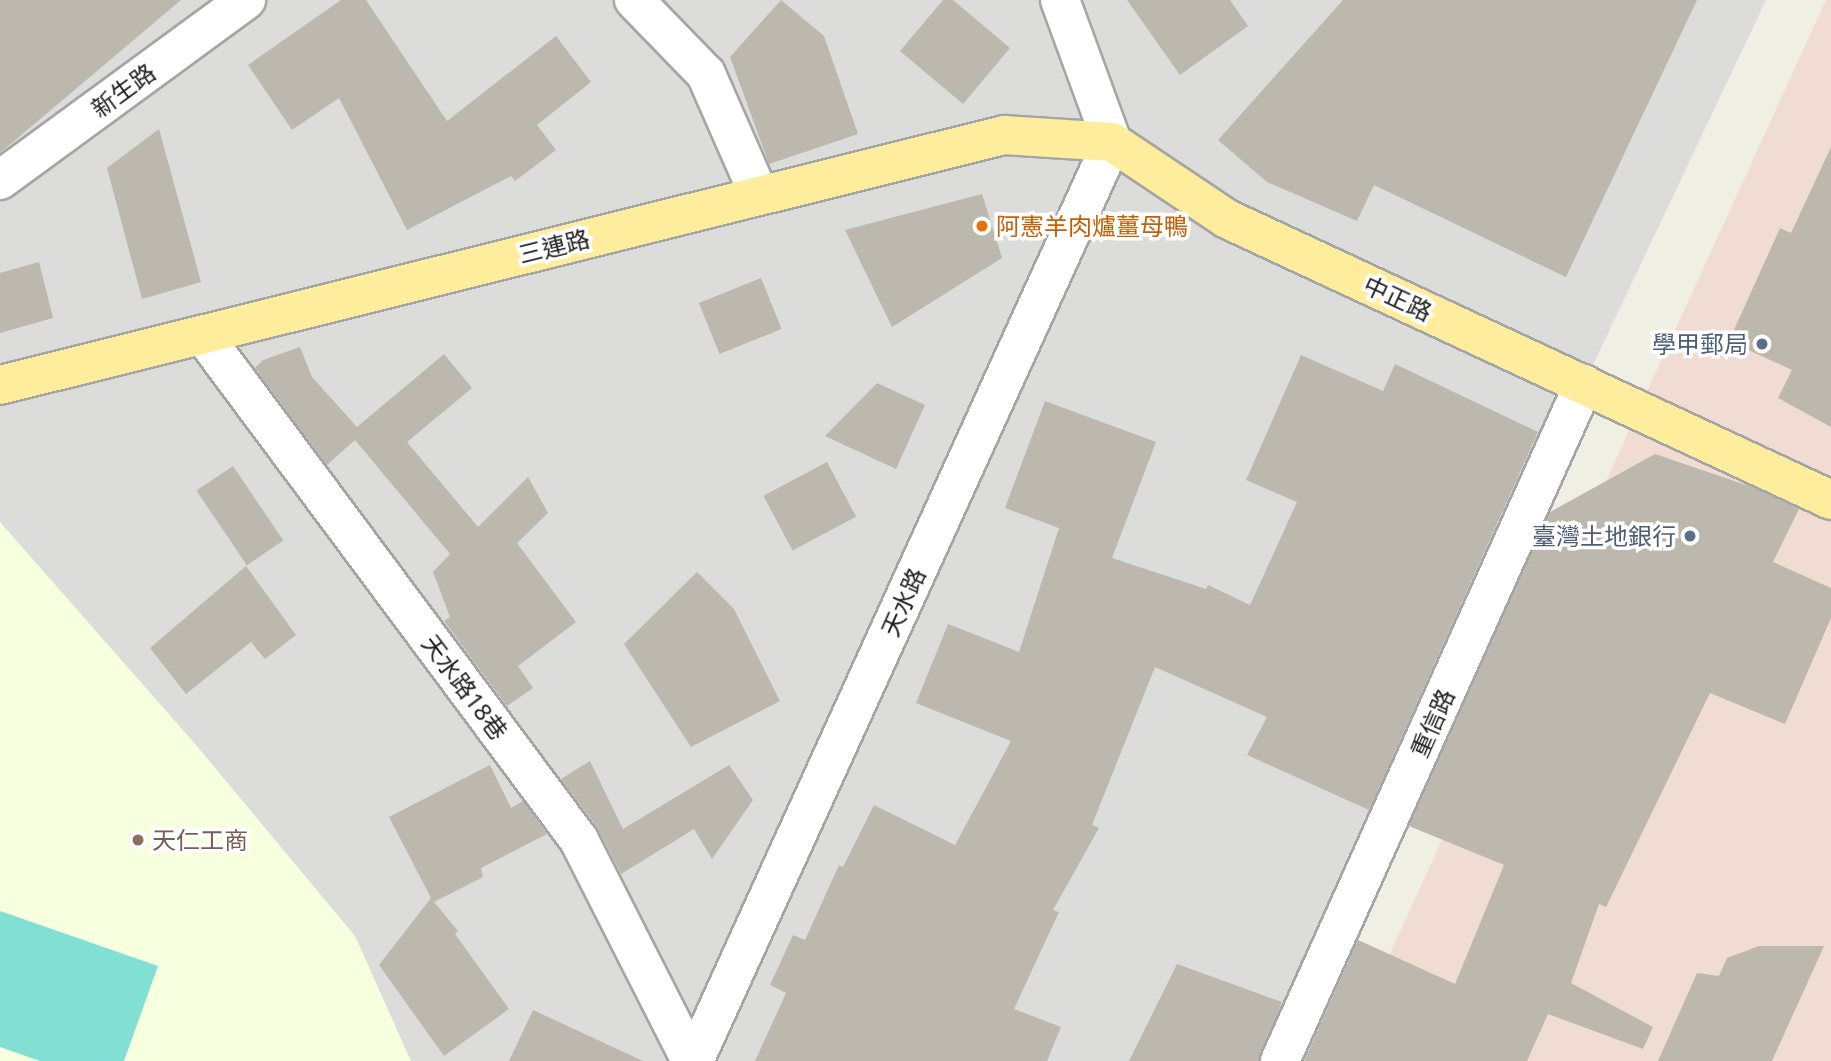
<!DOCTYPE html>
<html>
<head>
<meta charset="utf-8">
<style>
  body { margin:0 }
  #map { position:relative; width:1831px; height:1061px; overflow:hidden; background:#efefe4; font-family:"Noto Sans","Noto Sans TC",sans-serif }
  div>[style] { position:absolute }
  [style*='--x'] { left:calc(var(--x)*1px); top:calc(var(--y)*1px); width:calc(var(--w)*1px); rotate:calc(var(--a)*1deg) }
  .residential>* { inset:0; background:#dcdcdb }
  .commercial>* { inset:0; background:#f0dcd3 }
  .education>* { inset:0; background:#f6ffde }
  .pitch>* { inset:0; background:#82dfd4 }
  .building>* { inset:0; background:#bcb8ae; transform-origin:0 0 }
  .roads { filter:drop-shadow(2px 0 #a5a5a5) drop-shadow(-2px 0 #a5a5a5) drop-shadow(0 2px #a5a5a5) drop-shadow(0 -2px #a5a5a5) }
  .minor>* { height:38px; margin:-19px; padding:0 19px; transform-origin:19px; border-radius:19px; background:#fff }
  .major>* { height:38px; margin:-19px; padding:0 19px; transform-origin:19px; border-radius:19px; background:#fded9c }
  .dots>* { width:19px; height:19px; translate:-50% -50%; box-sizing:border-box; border:4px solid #fff; border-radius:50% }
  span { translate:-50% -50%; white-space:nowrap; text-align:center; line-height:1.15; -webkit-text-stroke:7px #fff; paint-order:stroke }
  .street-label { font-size:24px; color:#1e1e1e }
  .food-label { font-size:24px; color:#c56008 }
  .left { translate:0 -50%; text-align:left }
  .service-label { font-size:24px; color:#4e5e75 }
  .right { translate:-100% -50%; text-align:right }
  .education-label { font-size:24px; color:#785e54 }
</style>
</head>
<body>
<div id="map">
  <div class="residential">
    <div style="clip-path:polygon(0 0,1766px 0,1263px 1061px,0 1061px)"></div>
  </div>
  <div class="commercial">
    <div style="clip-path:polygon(1826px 0,1831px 0,1831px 1061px,1341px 1061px)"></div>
  </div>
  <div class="education">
    <div style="clip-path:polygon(0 522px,196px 745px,355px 936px,411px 1061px,0 1061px)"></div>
  </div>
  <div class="pitch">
    <div style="clip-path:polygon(0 911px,158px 966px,124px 1061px,40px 1061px,0 1047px)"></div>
  </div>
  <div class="building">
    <div style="clip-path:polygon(0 0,181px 0,0 153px)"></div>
    <div style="clip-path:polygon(341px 0,366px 0,447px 121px,556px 36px,591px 82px,537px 125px,556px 150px,515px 181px,511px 176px,407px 230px,339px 98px,292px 130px,248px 65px)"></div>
    <div style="clip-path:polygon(781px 0,824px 36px,858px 134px,769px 164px,730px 57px)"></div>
    <div style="clip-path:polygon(943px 0,953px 0,1010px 48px,963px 104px,900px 51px)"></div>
    <div style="clip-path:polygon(1127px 0,1230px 0,1248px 26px,1180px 75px)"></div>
    <div style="clip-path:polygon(1343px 0,1697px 0,1566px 277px,1374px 185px,1357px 221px,1267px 182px,1218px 140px)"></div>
    <div style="clip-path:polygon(159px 129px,201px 282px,142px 299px,107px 168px)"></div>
    <div style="clip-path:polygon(1831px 147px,1831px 427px,1778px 398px,1792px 370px,1729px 341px,1780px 228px,1791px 233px)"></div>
    <div style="clip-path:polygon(982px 194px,1002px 258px,892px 327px,845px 230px)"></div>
    <div style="clip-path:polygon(39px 262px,53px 318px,0 333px,0 273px)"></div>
    <div style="left:761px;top:278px;width:55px;height:67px;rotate:68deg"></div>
    <div style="clip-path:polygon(300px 347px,312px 377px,357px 427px,444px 354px,472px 388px,407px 442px,478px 527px,528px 477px,548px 513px,517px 543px,576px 622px,518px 666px,533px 688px,507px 706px,444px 621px,450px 617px,433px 572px,450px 554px,355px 440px,327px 465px,255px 368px,263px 360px)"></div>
    <div style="clip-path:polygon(1301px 355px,1383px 391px,1395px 364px,1538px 432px,1369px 810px,1247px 755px,1267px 717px,1155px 667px,1092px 825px,1099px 828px,1053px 910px,1059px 912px,1014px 1009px,1061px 1027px,1047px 1061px,755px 1061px,786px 993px,770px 985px,793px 935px,805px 940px,839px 865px,843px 867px,874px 805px,955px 845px,1011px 741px,916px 703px,948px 624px,1019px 652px,1059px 528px,1005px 508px,1045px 401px,1156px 442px,1112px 558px,1206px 589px,1208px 585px,1250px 605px,1297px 502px,1246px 480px)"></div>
    <div style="clip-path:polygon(877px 383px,925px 405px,896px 469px,825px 436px)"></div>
    <div style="clip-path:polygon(1655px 454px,1752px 487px,1799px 509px,1773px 562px,1831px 588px,1831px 618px,1785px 724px,1710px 693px,1606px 907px,1599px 904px,1571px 983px,1653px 1027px,1643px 1049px,1548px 1014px,1527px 1061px,1304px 1061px,1358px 940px,1455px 984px,1504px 865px,1409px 826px,1550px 512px)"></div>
    <div style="left:827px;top:462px;width:62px;height:72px;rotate:62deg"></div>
    <div style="left:233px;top:466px;width:90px;height:44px;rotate:56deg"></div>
    <div style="clip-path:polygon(246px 566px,296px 635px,265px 659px,251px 642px,186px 694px,150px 648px)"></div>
    <div style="clip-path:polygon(697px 572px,734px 609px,780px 701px,691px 747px,624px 644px)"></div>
    <div style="clip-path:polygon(590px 761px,623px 829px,729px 765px,753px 800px,712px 859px,694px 829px,621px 874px,597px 827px,561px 779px)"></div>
    <div style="clip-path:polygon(490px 765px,511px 808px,523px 801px,547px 834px,481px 868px,483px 877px,434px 902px,458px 931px,455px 934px,509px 1009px,444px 1056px,379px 965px,431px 898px,389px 817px)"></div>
    <div style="clip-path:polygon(1759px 946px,1824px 946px,1772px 1061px,1658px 1061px,1697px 973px,1719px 976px,1727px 958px)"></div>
    <div style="clip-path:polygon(1177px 964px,1282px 1002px,1259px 1061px,1129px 1061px)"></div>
    <div style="clip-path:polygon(533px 1010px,643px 1061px,509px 1061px)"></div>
  </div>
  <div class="roads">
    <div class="minor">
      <div style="--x:634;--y:0;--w:103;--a:45.8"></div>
      <div style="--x:706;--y:74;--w:132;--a:66.3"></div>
      <div style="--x:0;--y:180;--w:305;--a:-36.2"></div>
      <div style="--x:203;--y:335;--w:630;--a:53.33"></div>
      <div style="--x:579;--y:840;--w:248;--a:63.1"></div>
      <div style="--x:694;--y:1061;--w:1010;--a:-65.54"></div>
      <div style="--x:1112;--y:142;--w:151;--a:-110.1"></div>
      <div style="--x:1280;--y:1061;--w:742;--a:-65.82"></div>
    </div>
    <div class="major">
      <div style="--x:0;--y:385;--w:1035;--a:-13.98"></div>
      <div style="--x:1004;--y:135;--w:108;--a:3.7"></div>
      <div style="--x:1112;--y:142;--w:138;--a:33.8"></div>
      <div style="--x:1227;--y:219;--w:666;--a:24.95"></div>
    </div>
  </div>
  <div class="dots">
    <div style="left:982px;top:226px;background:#e8710a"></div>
    <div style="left:1762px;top:344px;background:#5c6f8a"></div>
    <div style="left:1690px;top:536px;background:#5c6f8a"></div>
    <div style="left:138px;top:840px;background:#8d6e63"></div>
  </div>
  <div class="street-label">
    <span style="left:123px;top:90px;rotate:-36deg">新生路</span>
    <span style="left:554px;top:246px;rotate:-14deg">三連路</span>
    <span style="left:1398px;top:298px;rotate:25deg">中正路</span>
    <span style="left:903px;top:602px;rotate:-66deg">天水路</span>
    <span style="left:465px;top:687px;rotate:53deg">天水路18巷</span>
    <span style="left:1432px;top:723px;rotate:-66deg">重信路</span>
  </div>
  <div class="food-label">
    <span class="left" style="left:996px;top:226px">阿憲羊肉爐薑母鴨</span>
  </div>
  <div class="service-label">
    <span class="right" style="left:1748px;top:344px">學甲郵局</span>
    <span class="right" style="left:1676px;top:536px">臺灣土地銀行</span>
  </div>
  <div class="education-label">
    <span class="left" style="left:152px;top:840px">天仁工商</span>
  </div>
</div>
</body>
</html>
